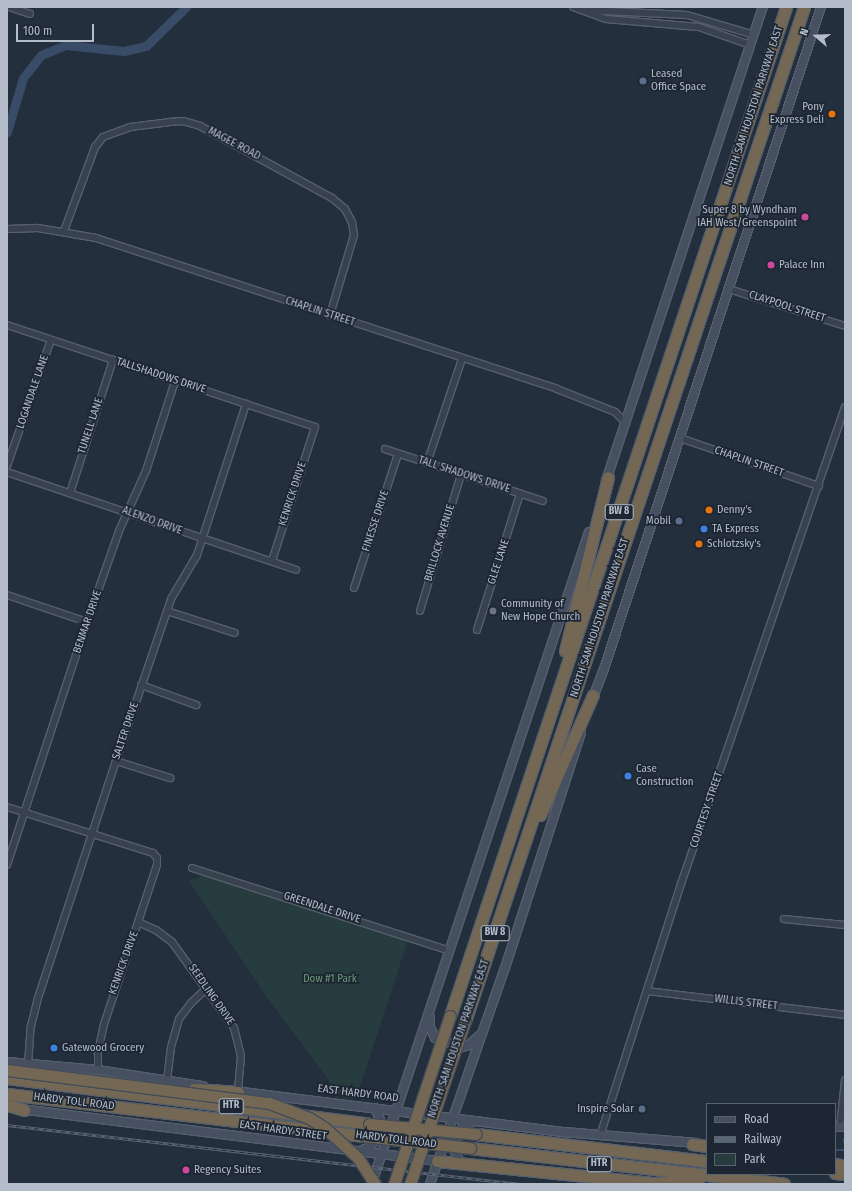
<!DOCTYPE html>
<html>
<head>
<meta charset="utf-8">
<style>
  body { margin:0 }
  #map { position:relative; width:852px; height:1191px; overflow:hidden; background:#242f3e; font-family:"Fira Sans Condensed",sans-serif }
  div>[style] { position:absolute }
  [style*='--x'] { left:calc(var(--x)*1px); top:calc(var(--y)*1px); width:calc(var(--w)*1px); rotate:calc(var(--a)*1deg) }
  .green>* { inset:0; background:#263c3f }
  .stream>* { height:1.5px; margin:-0.75px; padding:0 0.75px; transform-origin:0.75px; border-radius:0.75px; background:#394c67 }
  .river>* { height:9px; margin:-4.5px; padding:0 4.5px; transform-origin:4.5px; border-radius:4.5px; background:#394c67 }
  .roads { filter:drop-shadow(1px 0 #565f6c) drop-shadow(-1px 0 #565f6c) drop-shadow(0 1px #565f6c) drop-shadow(0 -1px #565f6c) }
  .street>* { height:6px; margin:-3px; padding:0 3px; transform-origin:3px; border-radius:3px; background:#38414e }
  .secondary>* { height:8px; margin:-4px; padding:0 4px; transform-origin:4px; border-radius:4px; background:#465061 }
  .highway>* { height:11px; margin:-5.5px; padding:0 5.5px; transform-origin:5.5px; border-radius:5.5px; background:#746855 }
  .rail>* { height:3px; margin-top:-1.5px; transform-origin:0; background:repeating-linear-gradient(90deg,#1d2633 0 4.5px,#5a6575 0 9px); box-sizing:border-box; border-block:1px solid #5a6575 }
  .bridges { filter:drop-shadow(1px 0 #434c59) drop-shadow(-1px 0 #434c59) drop-shadow(0 1px #434c59) drop-shadow(0 -1px #434c59) }
  .highway-bridge>* { height:11px; margin:-5.5px; padding:0 5.5px; transform-origin:5.5px; border-radius:5.5px; background:#746855 }
  .dots>* { width:11px; height:11px; translate:-50% -50%; box-sizing:border-box; border:2px solid #1d2633; border-radius:50% }
  span { translate:-50% -50%; white-space:nowrap; text-align:center; line-height:1.15; -webkit-text-stroke:3.5px #1d2633; paint-order:stroke }
  .shield-label span { padding:1px 3px; background:#1d2633; border:1px solid; border-radius:3px; -webkit-text-stroke-width:0 }
  .shield-label { font-size:10px; color:#b4bcc9; font-weight:700 }
  .poi-label { font-size:11px; color:#b4bcc9 }
  .left { translate:0 -50%; text-align:left }
  .right { translate:-100% -50%; text-align:right }
  .street-label { font-size:11px; color:#b4bcc9 }
  .park-label { font-size:11px; color:#6b9a76 }
  .frame { position:absolute; inset:0; border:8px solid #b4bcc9; pointer-events:none }
  .legend { position:absolute; left:706px; top:1103px; width:130px; height:72px; box-sizing:border-box; background:#1d2633; border:1px solid #59626f; margin:0; padding:5px 7px; list-style:none; font-size:12px; color:#b4bcc9 }
  .legend li { display:flex; align-items:center; gap:8px; height:20px }
  .legend b { width:20px; border:1px solid #59626f }
  .north { position:absolute; left:796px; top:16px; width:40px; height:40px; -webkit-text-stroke:3px #1d2633; paint-order:stroke; rotate:289deg; font-size:11px; font-weight:700; line-height:16px; text-align:center; color:#b4bcc9 }
  .north::after { content:''; display:block; margin:auto; width:14px; height:18px; background:#b4bcc9; clip-path:polygon(50% 0,100% 100%,50% 72%,0 100%) }
  .scale { position:absolute; left:16px; top:24px; width:78px; height:18px; box-sizing:border-box; border:2px solid #b4bcc9; border-top:0; padding-left:5px; font-size:12px; line-height:14px; white-space:nowrap; color:#b4bcc9; -webkit-text-stroke:3px #1d2633; paint-order:stroke }
</style>
</head>
<body>
<div id="map">
  <div class="green">
    <div style="clip-path:polygon(207px 874px,408px 940px,356px 1099px,342px 1098px,266px 996px,189px 881px)"></div>
  </div>
  <div class="stream">
    <div style="--x:844;--y:1140;--w:3;--a:72"></div>
    <div style="--x:835;--y:1150;--w:9;--a:0"></div>
    <div style="--x:845;--y:1154;--w:6;--a:-90"></div>
  </div>
  <div class="river">
    <div style="--x:7;--y:132;--w:56;--a:-73.5"></div>
    <div style="--x:23;--y:78;--w:29;--a:-52"></div>
    <div style="--x:41;--y:55;--w:27;--a:-22"></div>
    <div style="--x:66;--y:45;--w:58;--a:5.9"></div>
    <div style="--x:124;--y:51;--w:23;--a:-13"></div>
    <div style="--x:146;--y:46;--w:56;--a:-44.3"></div>
  </div>
  <div class="roads">
    <div class="street">
      <div style="--x:9;--y:7;--w:22;--a:18"></div>
      <div style="--x:573;--y:7;--w:35;--a:20"></div>
      <div style="--x:606;--y:19;--w:93;--a:4.9"></div>
      <div style="--x:699;--y:27;--w:54;--a:19.4"></div>
      <div style="--x:584;--y:10;--w:103;--a:2.8"></div>
      <div style="--x:687;--y:15;--w:70;--a:16.6"></div>
      <div style="--x:7;--y:229;--w:31;--a:-2"></div>
      <div style="--x:38;--y:228;--w:59;--a:9.8"></div>
      <div style="--x:96;--y:238;--w:485;--a:18.1"></div>
      <div style="--x:557;--y:389;--w:62;--a:21.6"></div>
      <div style="--x:615;--y:412;--w:16;--a:45"></div>
      <div style="--x:64;--y:231;--w:90;--a:-69.7"></div>
      <div style="--x:95;--y:147;--w:13;--a:-51"></div>
      <div style="--x:103;--y:137;--w:29;--a:-20"></div>
      <div style="--x:130;--y:127;--w:39;--a:-7"></div>
      <div style="--x:169;--y:122;--w:14;--a:-4"></div>
      <div style="--x:183;--y:121;--w:18;--a:16"></div>
      <div style="--x:200;--y:126;--w:150;--a:28.6"></div>
      <div style="--x:332;--y:198;--w:17;--a:40"></div>
      <div style="--x:345;--y:209;--w:15;--a:62"></div>
      <div style="--x:352;--y:222;--w:13;--a:81"></div>
      <div style="--x:354;--y:235;--w:84;--a:106.7"></div>
      <div style="--x:729;--y:289;--w:122;--a:17.7"></div>
      <div style="--x:7;--y:325;--w:324;--a:18.3"></div>
      <div style="--x:315;--y:427;--w:141;--a:107.8"></div>
      <div style="--x:680;--y:438;--w:147;--a:19.1"></div>
      <div style="--x:385;--y:449;--w:166;--a:18.2"></div>
      <div style="--x:427;--y:463;--w:110;--a:-71.4"></div>
      <div style="--x:7;--y:466;--w:133;--a:-70.8"></div>
      <div style="--x:7;--y:472;--w:305;--a:18.7"></div>
      <div style="--x:70;--y:493;--w:140;--a:-72.1"></div>
      <div style="--x:354;--y:588;--w:141;--a:-71.8"></div>
      <div style="--x:7;--y:595;--w:84;--a:18.6"></div>
      <div style="--x:167;--y:611;--w:71;--a:17.9"></div>
      <div style="--x:420;--y:611;--w:143;--a:-73.3"></div>
      <div style="--x:477;--y:630;--w:143;--a:-72.5"></div>
      <div style="--x:141;--y:685;--w:59;--a:20"></div>
      <div style="--x:116;--y:761;--w:57;--a:17.5"></div>
      <div style="--x:7;--y:807;--w:153;--a:17.5"></div>
      <div style="--x:153;--y:853;--w:6;--a:51"></div>
      <div style="--x:157;--y:858;--w:7;--a:90"></div>
      <div style="--x:157;--y:865;--w:168;--a:108.4"></div>
      <div style="--x:104;--y:1024;--w:30;--a:102"></div>
      <div style="--x:98;--y:1053;--w:17;--a:90"></div>
      <div style="--x:7;--y:865;--w:256;--a:-71.8"></div>
      <div style="--x:87;--y:622;--w:96;--a:-70.6"></div>
      <div style="--x:119;--y:531;--w:66;--a:-65.8"></div>
      <div style="--x:146;--y:471;--w:95;--a:-72.1"></div>
      <div style="--x:192;--y:868;--w:271;--a:17.8"></div>
      <div style="--x:784;--y:919;--w:61;--a:5.6"></div>
      <div style="--x:138;--y:922;--w:20;--a:24"></div>
      <div style="--x:156;--y:930;--w:20;--a:37"></div>
      <div style="--x:172;--y:942;--w:106;--a:54.2"></div>
      <div style="--x:234;--y:1028;--w:29;--a:76"></div>
      <div style="--x:241;--y:1056;--w:36;--a:95"></div>
      <div style="--x:647;--y:991;--w:199;--a:6.9"></div>
      <div style="--x:28;--y:1065;--w:39;--a:-86"></div>
      <div style="--x:31;--y:1026;--w:29;--a:-76"></div>
      <div style="--x:38;--y:998;--w:250;--a:-71.8"></div>
      <div style="--x:116;--y:761;--w:171;--a:-71.2"></div>
      <div style="--x:171;--y:599;--w:51;--a:-59.4"></div>
      <div style="--x:197;--y:555;--w:159;--a:-72"></div>
      <div style="--x:167;--y:1080;--w:33;--a:-83"></div>
      <div style="--x:171;--y:1047;--w:29;--a:-74"></div>
      <div style="--x:179;--y:1019;--w:20;--a:-53"></div>
      <div style="--x:191;--y:1003;--w:22;--a:-43"></div>
      <div style="--x:840;--y:1127;--w:47;--a:-83.9"></div>
      <div style="--x:600;--y:1136;--w:265;--a:-72.2"></div>
      <div style="--x:681;--y:884;--w:504;--a:-71.03"></div>
    </div>
    <div class="secondary">
      <div style="--x:606;--y:481;--w:499;--a:-71.7"></div>
      <div style="--x:592;--y:700;--w:33;--a:-69"></div>
      <div style="--x:604;--y:669;--w:697;--a:-71.85"></div>
      <div style="--x:430;--y:1018;--w:7;--a:98"></div>
      <div style="--x:429;--y:1025;--w:14;--a:65"></div>
      <div style="--x:435;--y:1038;--w:28;--a:19"></div>
      <div style="--x:461;--y:1047;--w:8;--a:-14"></div>
      <div style="--x:469;--y:1045;--w:15;--a:-42"></div>
      <div style="--x:7;--y:1062;--w:91;--a:5"></div>
      <div style="--x:98;--y:1070;--w:106;--a:8.7"></div>
      <div style="--x:234;--y:1091;--w:333;--a:7.1"></div>
      <div style="--x:564;--y:1132;--w:133;--a:4.7"></div>
      <div style="--x:20;--y:1109;--w:420;--a:7.1"></div>
      <div style="--x:835;--y:1127;--w:10;--a:0"></div>
      <div style="--x:358;--y:1152;--w:12;--a:-24"></div>
      <div style="--x:369;--y:1147;--w:7;--a:-45"></div>
      <div style="--x:374;--y:1142;--w:21;--a:-71"></div>
      <div style="--x:381;--y:1122;--w:15;--a:-113"></div>
      <div style="--x:461;--y:1164;--w:18;--a:-117"></div>
      <div style="--x:453;--y:1148;--w:24;--a:-66"></div>
      <div style="--x:463;--y:1126;--w:12;--a:-24"></div>
      <div style="--x:372;--y:1183;--w:686;--a:-71.57"></div>
      <div style="--x:430;--y:1184;--w:229;--a:-70.9"></div>
      <div style="--x:505;--y:968;--w:247;--a:-72.1"></div>
    </div>
    <div class="highway">
      <div style="--x:565;--y:651;--w:179;--a:-76.1"></div>
      <div style="--x:540;--y:815;--w:131;--a:-66.2"></div>
      <div style="--x:450;--y:1016;--w:1063;--a:-71.58"></div>
      <div style="--x:465;--y:1021;--w:1069;--a:-71.51"></div>
      <div style="--x:7;--y:1078;--w:365;--a:7.2"></div>
      <div style="--x:194;--y:1089;--w:44;--a:3.9"></div>
      <div style="--x:7;--y:1094;--w:360;--a:6.7"></div>
      <div style="--x:7;--y:1105;--w:18;--a:16"></div>
      <div style="--x:476;--y:1134;--w:233;--a:6.7"></div>
      <div style="--x:692;--y:1144;--w:15;--a:8"></div>
      <div style="--x:470;--y:1148;--w:316;--a:6.5"></div>
      <div style="--x:437;--y:1161;--w:219;--a:5.8"></div>
      <div style="--x:655;--y:1183;--w:43;--a:-4"></div>
      <div style="--x:835;--y:1164;--w:10;--a:11"></div>
      <div style="--x:835;--y:1173;--w:10;--a:6"></div>
    </div>
  </div>
  <div class="rail">
    <div style="--x:7;--y:1125;--w:516;--a:6.56"></div>
  </div>
  <div class="bridges">
    <div class="highway-bridge">
      <div style="--x:7;--y:1070;--w:264;--a:7.2"></div>
      <div style="--x:269;--y:1103;--w:43;--a:20.6"></div>
      <div style="--x:309;--y:1118;--w:19;--a:32"></div>
      <div style="--x:325;--y:1128;--w:45;--a:42.3"></div>
      <div style="--x:358;--y:1158;--w:31;--a:57"></div>
      <div style="--x:369;--y:1124;--w:107;--a:5.3"></div>
      <div style="--x:365;--y:1136;--w:106;--a:6.5"></div>
      <div style="--x:394;--y:1184;--w:177;--a:-71.6"></div>
      <div style="--x:410;--y:1184;--w:172;--a:-71.4"></div>
    </div>
  </div>
  <div class="dots">
    <div style="left:643px;top:81px;background:#5c6f8a"></div>
    <div style="left:832px;top:114px;background:#e8710a"></div>
    <div style="left:805px;top:217px;background:#d1479c"></div>
    <div style="left:771px;top:265px;background:#d1479c"></div>
    <div style="left:709px;top:510px;background:#e8710a"></div>
    <div style="left:679px;top:521px;background:#5c6f8a"></div>
    <div style="left:704px;top:529px;background:#3f7fe0"></div>
    <div style="left:699px;top:544px;background:#e8710a"></div>
    <div style="left:493px;top:611px;background:#6b7280"></div>
    <div style="left:628px;top:776px;background:#3f7fe0"></div>
    <div style="left:54px;top:1048px;background:#3f7fe0"></div>
    <div style="left:642px;top:1109px;background:#5c6f8a"></div>
    <div style="left:186px;top:1170px;background:#d1479c"></div>
  </div>
  <div class="shield-label">
    <span style="left:619px;top:512px">BW 8</span>
    <span style="left:495px;top:933px">BW 8</span>
    <span style="left:231px;top:1106px">HTR</span>
    <span style="left:599px;top:1164px">HTR</span>
  </div>
  <div class="poi-label">
    <span class="left" style="left:651px;top:81px">Leased<br>Office Space</span>
    <span class="right" style="left:824px;top:114px">Pony<br>Express Deli</span>
    <span class="right" style="left:797px;top:217px">Super 8 by Wyndham<br>IAH West/Greenspoint</span>
    <span class="left" style="left:779px;top:265px">Palace Inn</span>
    <span class="left" style="left:717px;top:510px">Denny's</span>
    <span class="right" style="left:671px;top:521px">Mobil</span>
    <span class="left" style="left:712px;top:529px">TA Express</span>
    <span class="left" style="left:707px;top:544px">Schlotzsky's</span>
    <span class="left" style="left:501px;top:611px">Community of<br>New Hope Church</span>
    <span class="left" style="left:636px;top:776px">Case<br>Construction</span>
    <span class="left" style="left:62px;top:1048px">Gatewood Grocery</span>
    <span class="right" style="left:634px;top:1109px">Inspire Solar</span>
    <span class="left" style="left:194px;top:1170px">Regency Suites</span>
  </div>
  <div class="street-label">
    <span style="left:754px;top:106px;rotate:-72deg">NORTH SAM HOUSTON PARKWAY EAST</span>
    <span style="left:234px;top:144px;rotate:28deg">MAGEE ROAD</span>
    <span style="left:787px;top:307px;rotate:18deg">CLAYPOOL STREET</span>
    <span style="left:320px;top:312px;rotate:18deg">CHAPLIN STREET</span>
    <span style="left:161px;top:376px;rotate:18deg">TALLSHADOWS DRIVE</span>
    <span style="left:33px;top:392px;rotate:-71deg">LOGANDALE LANE</span>
    <span style="left:91px;top:426px;rotate:-72deg">TUNELL LANE</span>
    <span style="left:749px;top:462px;rotate:19deg">CHAPLIN STREET</span>
    <span style="left:464px;top:475px;rotate:18deg">TALL SHADOWS DRIVE</span>
    <span style="left:293px;top:494px;rotate:-72deg">KENRICK DRIVE</span>
    <span style="left:152px;top:521px;rotate:20deg">ALENZO DRIVE</span>
    <span style="left:376px;top:521px;rotate:-72deg">FINESSE DRIVE</span>
    <span style="left:440px;top:543px;rotate:-73deg">BRILLOCK AVENUE</span>
    <span style="left:499px;top:562px;rotate:-72deg">GLEE LANE</span>
    <span style="left:600px;top:618px;rotate:-72deg">NORTH SAM HOUSTON PARKWAY EAST</span>
    <span style="left:88px;top:622px;rotate:-71deg">BENMAR DRIVE</span>
    <span style="left:126px;top:731px;rotate:-71deg">SALTER DRIVE</span>
    <span style="left:707px;top:810px;rotate:-71deg">COURTESY STREET</span>
    <span style="left:322px;top:908px;rotate:18deg">GREENDALE DRIVE</span>
    <span style="left:124px;top:963px;rotate:-70deg">KENRICK DRIVE</span>
    <span style="left:211px;top:995px;rotate:55deg">SEEDLING DRIVE</span>
    <span style="left:746px;top:1003px;rotate:7deg">WILLIS STREET</span>
    <span style="left:459px;top:1039px;rotate:-71deg">NORTH SAM HOUSTON PARKWAY EAST</span>
    <span style="left:358px;top:1094px;rotate:7deg">EAST HARDY ROAD</span>
    <span style="left:74px;top:1102px;rotate:7deg">HARDY TOLL ROAD</span>
    <span style="left:283px;top:1131px;rotate:8deg">EAST HARDY STREET</span>
    <span style="left:396px;top:1140px;rotate:7deg">HARDY TOLL ROAD</span>
  </div>
  <div class="park-label">
    <span style="left:330px;top:979px">Dow #1 Park</span>
  </div>
  <div class="frame"></div>
  <ul class="legend">
  <li><b style="height:5px;background:#465061"></b>Road</li>
  <li><b style="height:5px;background:#5a6575"></b>Railway</li>
  <li><b style="height:11px;background:#263c3f"></b>Park</li>
  </ul>
  <div class="north">N</div>
  <div class="scale">100 m</div>
</div>
</body>
</html>
